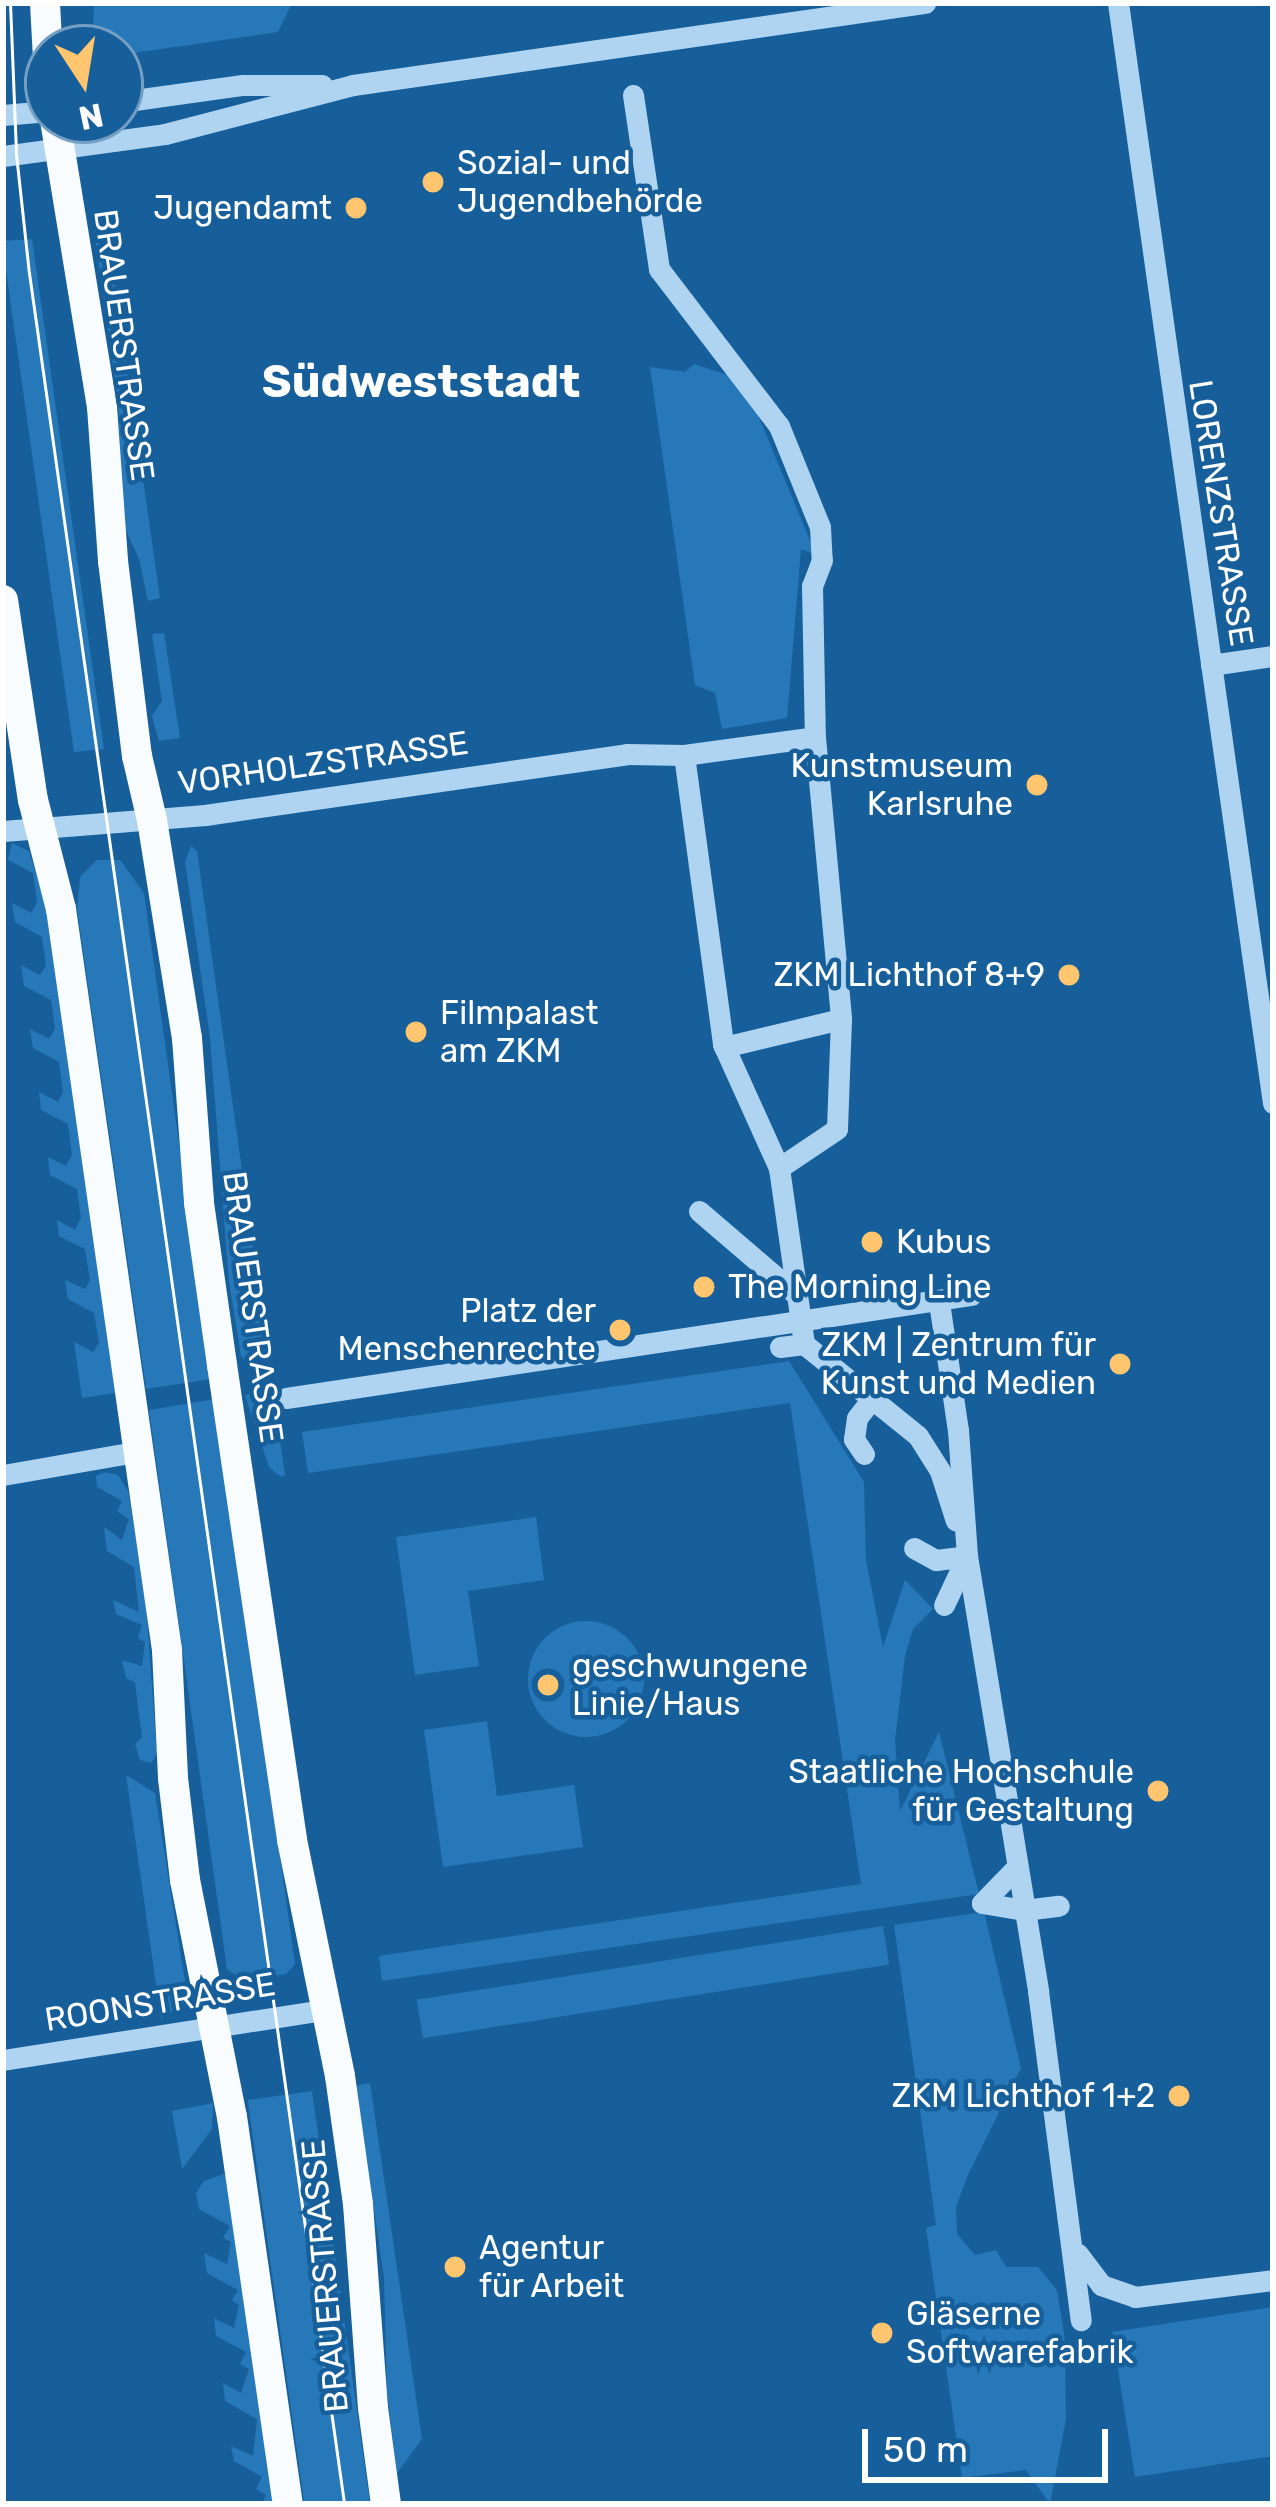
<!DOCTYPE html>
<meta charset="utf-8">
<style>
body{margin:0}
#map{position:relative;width:1276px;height:2507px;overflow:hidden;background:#175f9b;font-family:Rubik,sans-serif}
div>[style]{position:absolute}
.green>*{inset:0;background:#2778b8;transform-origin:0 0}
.round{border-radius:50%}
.minor>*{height:21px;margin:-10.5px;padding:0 10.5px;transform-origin:10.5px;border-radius:10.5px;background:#aed4f2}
.major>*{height:30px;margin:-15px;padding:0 15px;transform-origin:15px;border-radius:15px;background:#f9fcff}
.tram>*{height:3px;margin:-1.5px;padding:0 1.5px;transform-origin:1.5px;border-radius:1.5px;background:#fff}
.dots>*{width:33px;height:33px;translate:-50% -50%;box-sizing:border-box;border:6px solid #175f9b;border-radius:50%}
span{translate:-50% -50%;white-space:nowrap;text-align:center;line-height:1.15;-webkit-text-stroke:9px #175f9b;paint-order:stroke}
.poi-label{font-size:33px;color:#fff}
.left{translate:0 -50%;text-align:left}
.right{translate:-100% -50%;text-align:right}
.street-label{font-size:33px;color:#fff}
.district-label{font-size:45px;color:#fff;font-weight:700}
.frame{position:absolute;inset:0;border:6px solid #fff;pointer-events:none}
.north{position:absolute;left:24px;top:24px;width:120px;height:120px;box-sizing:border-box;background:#175f9b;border:3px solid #749fc3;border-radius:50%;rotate:168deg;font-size:33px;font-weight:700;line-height:48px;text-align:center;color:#fff}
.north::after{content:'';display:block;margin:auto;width:42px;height:54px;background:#ffc66f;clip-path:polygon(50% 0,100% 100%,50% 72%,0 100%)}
.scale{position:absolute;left:862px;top:2429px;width:246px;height:54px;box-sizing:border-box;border:6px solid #fff;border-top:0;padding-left:15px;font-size:36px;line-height:42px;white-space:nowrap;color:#fff;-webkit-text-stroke:9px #175f9b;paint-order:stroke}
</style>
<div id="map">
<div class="green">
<div style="clip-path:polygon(94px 3px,292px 3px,278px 32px,120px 55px,120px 48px,102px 48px,93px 40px)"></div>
<div style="clip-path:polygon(107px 227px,160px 598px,148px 601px,139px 559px,123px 524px,118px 400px,94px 230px)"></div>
<div style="clip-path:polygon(32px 239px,104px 749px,74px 752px,3px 249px,3px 241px)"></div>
<div style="clip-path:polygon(694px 364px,731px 376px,751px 398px,816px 555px,801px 549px,787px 718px,722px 729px,715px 693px,695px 685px,650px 367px,685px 372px)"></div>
<div style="clip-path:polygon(164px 633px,180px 738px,159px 741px,152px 716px,162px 701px,152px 634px)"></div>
<div style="clip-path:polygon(12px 843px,29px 851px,47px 911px,116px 1393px,82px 1398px,74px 1342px,93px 1352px,99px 1343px,94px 1313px,68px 1299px,65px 1280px,85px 1289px,90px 1280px,85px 1249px,59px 1236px,57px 1220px,75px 1230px,81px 1218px,77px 1189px,50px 1175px,48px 1157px,66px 1166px,72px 1155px,68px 1124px,41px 1110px,39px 1092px,58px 1102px,63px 1092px,59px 1062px,33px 1048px,30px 1029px,49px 1039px,55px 1029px,51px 1000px,24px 986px,21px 965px,40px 975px,46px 966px,42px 937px,15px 922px,12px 903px,31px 913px,37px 903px,33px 873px,8px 860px)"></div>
<div style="clip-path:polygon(191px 846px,197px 851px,263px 1319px,266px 1373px,255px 1371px,241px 1356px,229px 1282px,210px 1038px,185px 862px)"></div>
<div style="clip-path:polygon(97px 860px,120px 860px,144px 893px,212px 1379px,146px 1389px,77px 908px,80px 877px)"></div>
<div style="clip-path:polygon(789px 1361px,864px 1482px,866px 1560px,883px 1647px,905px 1580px,933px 1609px,913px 1629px,905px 1656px,895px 1740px,900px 1811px,939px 1732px,979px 1894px,382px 1981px,379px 1956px,861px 1884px,790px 1403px,308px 1473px,302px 1432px)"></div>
<div style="clip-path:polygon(273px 1391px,285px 1475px,281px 1477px,269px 1467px,245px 1395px)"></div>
<div style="clip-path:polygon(216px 1399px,295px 1964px,286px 1974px,242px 1980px,227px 1969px,149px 1410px)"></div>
<div style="clip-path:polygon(105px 1472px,118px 1475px,128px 1491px,145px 1590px,157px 1754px,151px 1763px,140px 1760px,135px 1744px,142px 1737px,135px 1682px,126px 1678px,122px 1660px,142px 1666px,145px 1642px,138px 1638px,142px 1625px,116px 1614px,113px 1600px,139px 1612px,134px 1567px,107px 1551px,104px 1527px,122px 1540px,129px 1519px,117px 1511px,122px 1501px,97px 1487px,96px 1476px)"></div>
<div style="clip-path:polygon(536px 1517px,544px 1580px,468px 1591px,479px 1666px,415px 1675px,396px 1537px)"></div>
<div class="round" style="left:528px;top:1621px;width:116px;height:116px"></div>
<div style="clip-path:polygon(487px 1721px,497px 1796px,574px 1785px,583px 1847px,443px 1867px,424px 1730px)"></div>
<div style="clip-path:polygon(126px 1775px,155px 1793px,185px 1981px,175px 2010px,161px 2019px)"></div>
<div style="clip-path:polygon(984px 1912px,1021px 2068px,967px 2177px,956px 2207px,957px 2234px,975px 2255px,996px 2250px,1006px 2267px,1038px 2267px,1057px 2290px,1065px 2340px,1066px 2419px,1050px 2504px,1026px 2470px,962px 2478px,926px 2228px,936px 2225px,894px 1925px)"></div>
<div style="left:883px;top:1926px;width:39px;height:472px;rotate:81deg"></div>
<div style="clip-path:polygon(370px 2083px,422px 2439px,397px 2473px,387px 2393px,384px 2278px,356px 2086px)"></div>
<div style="left:312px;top:2091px;width:417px;height:65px;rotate:82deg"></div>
<div style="clip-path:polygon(213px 2103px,212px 2129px,182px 2169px,172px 2111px)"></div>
<div style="clip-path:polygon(224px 2174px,227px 2178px,274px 2504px,262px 2504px,266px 2495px,256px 2489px,262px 2477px,234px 2461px,231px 2446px,253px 2456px,257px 2419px,225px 2401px,223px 2383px,241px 2393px,249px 2369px,240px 2364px,246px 2352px,216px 2336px,214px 2318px,234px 2328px,239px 2305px,232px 2300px,238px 2290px,207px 2273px,204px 2253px,227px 2264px,231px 2242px,223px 2238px,230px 2226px,199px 2209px,196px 2193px,204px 2181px)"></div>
<div style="clip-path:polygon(1273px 2307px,1273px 2456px,1135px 2477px,1112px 2332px)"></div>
</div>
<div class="minor">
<div style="left:1118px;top:3px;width:1111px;rotate:81.98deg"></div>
<div style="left:633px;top:95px;width:176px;rotate:81.5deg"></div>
<div style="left:659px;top:269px;width:198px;rotate:52.6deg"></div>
<div style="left:779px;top:426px;width:109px;rotate:67.9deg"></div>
<div style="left:820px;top:527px;width:33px;rotate:87deg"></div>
<div style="left:822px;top:560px;width:28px;rotate:111deg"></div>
<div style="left:812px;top:586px;width:151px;rotate:88.9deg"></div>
<div style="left:815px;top:737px;width:283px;rotate:84.7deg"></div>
<div style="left:841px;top:1019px;width:110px;rotate:92.1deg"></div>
<div style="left:837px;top:1129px;width:70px;rotate:146.1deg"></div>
<div style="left:779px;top:1168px;width:178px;rotate:81.9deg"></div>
<div style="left:120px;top:102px;width:124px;rotate:-7.9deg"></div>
<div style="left:243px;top:85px;width:79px"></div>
<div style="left:3px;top:115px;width:45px;rotate:-5.1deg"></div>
<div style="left:3px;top:156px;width:163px;rotate:-7.7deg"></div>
<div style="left:165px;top:134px;width:194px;rotate:-14.6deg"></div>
<div style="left:353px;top:85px;width:578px;rotate:-8.16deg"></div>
<div style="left:1211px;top:665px;width:63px;rotate:-8.3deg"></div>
<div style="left:684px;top:755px;width:292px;rotate:82.3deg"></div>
<div style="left:723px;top:1044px;width:136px;rotate:65.7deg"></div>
<div style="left:3px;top:831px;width:203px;rotate:-4.5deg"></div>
<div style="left:205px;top:815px;width:426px;rotate:-8.2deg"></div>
<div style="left:627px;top:754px;width:57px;rotate:1deg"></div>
<div style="left:684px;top:755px;width:132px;rotate:-7.8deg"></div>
<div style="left:724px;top:1047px;width:120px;rotate:-13.5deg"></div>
<div style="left:699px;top:1211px;width:129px;rotate:40.6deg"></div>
<div style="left:939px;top:1302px;width:129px;rotate:81.6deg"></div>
<div style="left:958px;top:1430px;width:126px;rotate:85.9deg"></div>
<div style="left:967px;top:1556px;width:441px;rotate:80.7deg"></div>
<div style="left:1038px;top:1991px;width:332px;rotate:82.6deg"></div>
<div style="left:780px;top:1347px;width:24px;rotate:-7deg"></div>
<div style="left:804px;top:1344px;width:146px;rotate:38.9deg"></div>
<div style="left:918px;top:1436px;width:41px;rotate:57.8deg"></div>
<div style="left:940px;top:1471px;width:52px;rotate:72.3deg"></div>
<div style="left:286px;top:1398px;width:693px;rotate:-8.55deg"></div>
<div style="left:864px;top:1454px;width:18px;rotate:-124deg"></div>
<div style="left:854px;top:1439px;width:21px;rotate:-82deg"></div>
<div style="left:857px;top:1418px;width:24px;rotate:-52deg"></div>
<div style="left:3px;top:1475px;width:139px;rotate:-9.9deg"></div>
<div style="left:914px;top:1548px;width:25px;rotate:29deg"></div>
<div style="left:936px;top:1560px;width:31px;rotate:-7deg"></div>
<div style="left:967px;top:1556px;width:54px;rotate:115.1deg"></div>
<div style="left:982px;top:1903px;width:43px;rotate:9.5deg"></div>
<div style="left:1024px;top:1910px;width:35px;rotate:-7deg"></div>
<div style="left:982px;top:1903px;width:49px;rotate:-45.8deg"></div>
<div style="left:3px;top:2060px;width:328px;rotate:-8.9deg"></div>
<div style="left:1078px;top:2254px;width:39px;rotate:53deg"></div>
<div style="left:1101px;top:2285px;width:36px;rotate:19deg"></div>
<div style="left:1135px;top:2297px;width:139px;rotate:-7deg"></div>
</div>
<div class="major">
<div style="left:45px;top:3px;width:56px;rotate:86.9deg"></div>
<div style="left:55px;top:120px;width:291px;rotate:80.7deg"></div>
<div style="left:102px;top:407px;width:154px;rotate:85.9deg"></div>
<div style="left:113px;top:561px;width:196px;rotate:83deg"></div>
<div style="left:137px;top:756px;width:66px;rotate:76.8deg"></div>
<div style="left:152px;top:820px;width:221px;rotate:80.9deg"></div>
<div style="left:187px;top:1038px;width:165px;rotate:85.8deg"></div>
<div style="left:199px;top:1203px;width:164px;rotate:81.9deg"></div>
<div style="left:222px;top:1365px;width:480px;rotate:81.6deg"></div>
<div style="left:292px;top:1840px;width:241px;rotate:78.5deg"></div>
<div style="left:340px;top:2076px;width:129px;rotate:82deg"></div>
<div style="left:358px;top:2204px;width:205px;rotate:85.8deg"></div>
<div style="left:373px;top:2408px;width:97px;rotate:82.3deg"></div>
<div style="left:3px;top:600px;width:202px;rotate:81.5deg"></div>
<div style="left:33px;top:800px;width:113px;rotate:75.6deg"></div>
<div style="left:61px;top:909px;width:749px;rotate:81.86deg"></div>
<div style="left:167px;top:1650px;width:128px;rotate:87.3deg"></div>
<div style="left:173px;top:1778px;width:103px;rotate:83.3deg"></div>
<div style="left:185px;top:1880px;width:242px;rotate:78.8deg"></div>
<div style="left:232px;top:2117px;width:391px;rotate:81.8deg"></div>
</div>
<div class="tram">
<div style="left:10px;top:3px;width:151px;rotate:87.7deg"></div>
<div style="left:16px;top:154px;width:120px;rotate:83.8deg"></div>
<div style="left:29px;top:273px;width:2253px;rotate:81.96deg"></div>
</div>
<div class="dots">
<div style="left:433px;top:182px;background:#ffc66f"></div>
<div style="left:356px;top:208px;background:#ffc66f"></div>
<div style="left:1037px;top:785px;background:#ffc66f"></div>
<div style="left:1069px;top:975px;background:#ffc66f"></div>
<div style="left:416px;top:1032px;background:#ffc66f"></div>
<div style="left:872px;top:1242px;background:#ffc66f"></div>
<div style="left:704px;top:1287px;background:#ffc66f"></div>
<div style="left:620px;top:1330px;background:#ffc66f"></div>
<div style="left:1120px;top:1364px;background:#ffc66f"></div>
<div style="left:548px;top:1685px;background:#ffc66f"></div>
<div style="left:1158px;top:1791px;background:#ffc66f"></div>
<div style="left:1179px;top:2096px;background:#ffc66f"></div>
<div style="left:455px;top:2267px;background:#ffc66f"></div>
<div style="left:882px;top:2333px;background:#ffc66f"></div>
</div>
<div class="poi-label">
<span class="left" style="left:457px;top:182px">Sozial- und<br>Jugendbehörde</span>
<span class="right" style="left:332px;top:208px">Jugendamt</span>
<span class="right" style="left:1013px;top:785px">Kunstmuseum<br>Karlsruhe</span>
<span class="right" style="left:1045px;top:975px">ZKM Lichthof 8+9</span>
<span class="left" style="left:440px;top:1032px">Filmpalast<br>am ZKM</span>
<span class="left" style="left:896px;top:1242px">Kubus</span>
<span class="left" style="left:728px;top:1287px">The Morning Line</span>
<span class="right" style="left:596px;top:1330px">Platz der<br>Menschenrechte</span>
<span class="right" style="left:1096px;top:1364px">ZKM | Zentrum für<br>Kunst und Medien</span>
<span class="left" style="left:572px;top:1685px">geschwungene<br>Linie/Haus</span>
<span class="right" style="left:1134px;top:1791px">Staatliche Hochschule<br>für Gestaltung</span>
<span class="right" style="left:1155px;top:2096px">ZKM Lichthof 1+2</span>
<span class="left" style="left:479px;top:2267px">Agentur<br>für Arbeit</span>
<span class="left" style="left:906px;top:2333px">Gläserne<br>Softwarefabrik</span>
</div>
<div class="street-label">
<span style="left:124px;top:345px;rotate:82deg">BRAUERSTRASSE</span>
<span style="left:1221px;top:513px;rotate:81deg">LORENZSTRASSE</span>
<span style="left:323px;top:763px;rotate:-8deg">VORHOLZSTRASSE</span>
<span style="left:253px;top:1307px;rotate:82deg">BRAUERSTRASSE</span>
<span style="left:160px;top:2002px;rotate:-9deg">ROONSTRASSE</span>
<span style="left:325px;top:2276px;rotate:-95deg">BRAUERSTRASSE</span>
</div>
<div class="district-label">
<span style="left:421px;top:382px">Südweststadt</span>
</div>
<div class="frame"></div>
<div class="north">N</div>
<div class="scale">50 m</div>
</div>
